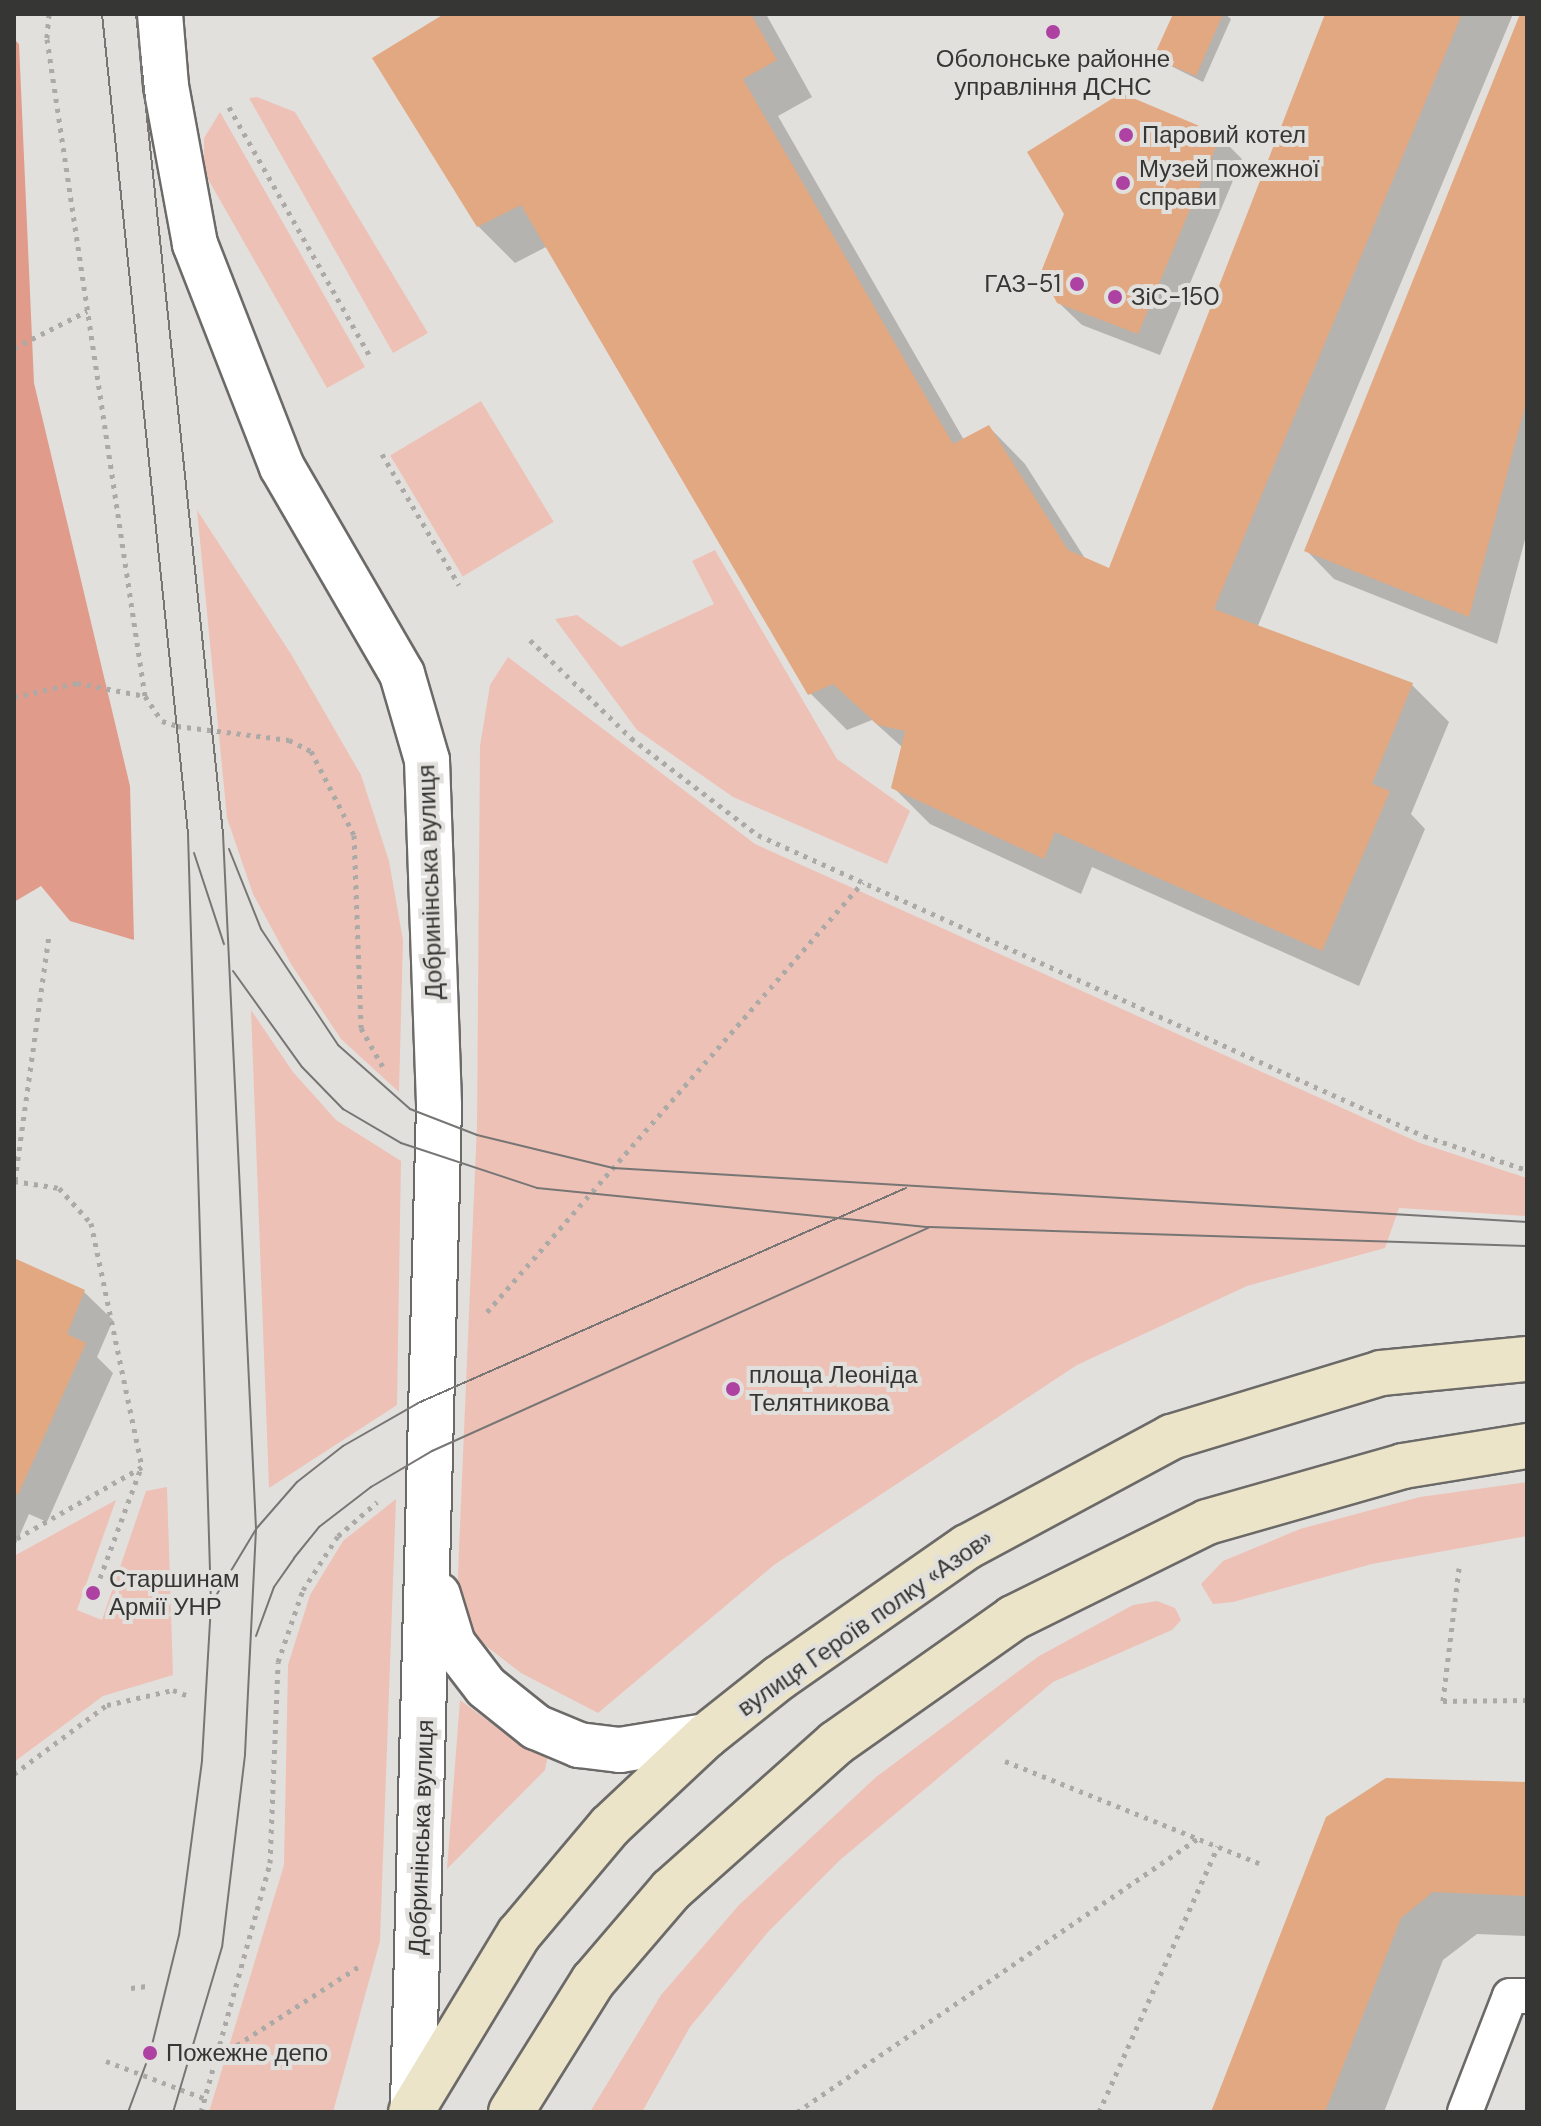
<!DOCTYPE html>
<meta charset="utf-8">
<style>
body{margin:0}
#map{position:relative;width:1541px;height:2126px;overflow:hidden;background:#e2e0dd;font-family:"DM Sans",sans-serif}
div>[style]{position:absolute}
.green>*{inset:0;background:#eec1b6;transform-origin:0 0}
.forest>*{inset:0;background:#e09b8a}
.shadow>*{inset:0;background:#0003}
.building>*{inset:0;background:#e2a881}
.path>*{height:5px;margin-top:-2.5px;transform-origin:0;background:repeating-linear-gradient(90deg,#abaaa7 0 4px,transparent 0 10px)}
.roads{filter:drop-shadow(2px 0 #6c6a68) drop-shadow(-2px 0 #6c6a68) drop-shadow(0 2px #6c6a68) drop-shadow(0 -2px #6c6a68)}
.lane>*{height:34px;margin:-17px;padding:0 17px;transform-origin:17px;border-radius:17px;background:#fff}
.street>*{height:44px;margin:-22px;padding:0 22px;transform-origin:22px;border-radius:22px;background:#fff}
.secondary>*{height:44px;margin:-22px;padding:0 22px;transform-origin:22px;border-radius:22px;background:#ebe4c8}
.tram>*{height:2px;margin:-1px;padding:0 1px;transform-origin:1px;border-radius:1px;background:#777674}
.dots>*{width:22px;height:22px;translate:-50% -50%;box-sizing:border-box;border:4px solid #e2e0dd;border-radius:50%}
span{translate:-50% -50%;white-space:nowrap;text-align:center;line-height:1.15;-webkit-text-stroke:8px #e2e0dd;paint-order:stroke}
.poi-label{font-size:24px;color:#363634}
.left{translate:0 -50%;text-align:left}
.right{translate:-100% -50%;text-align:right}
.street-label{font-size:24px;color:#363634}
.frame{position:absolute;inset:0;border:16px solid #363634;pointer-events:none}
</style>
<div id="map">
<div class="green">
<div style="clip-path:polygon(257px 97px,295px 112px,428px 333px,393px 353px,249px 98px)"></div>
<div style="clip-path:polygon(220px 112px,365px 367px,327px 388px,204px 172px,204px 138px)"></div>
<div style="left:481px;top:401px;width:141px;height:106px;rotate:59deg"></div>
<div style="clip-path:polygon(197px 510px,291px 654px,361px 775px,389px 861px,403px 940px,399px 1092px,341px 1039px,291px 964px,253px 894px,227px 818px)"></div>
<div style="clip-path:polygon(715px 550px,837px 759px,910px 811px,887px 864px,733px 797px,637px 730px,555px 619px,577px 615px,621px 647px,714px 604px,692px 561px)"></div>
<div style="clip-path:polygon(508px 657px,755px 844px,1420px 1143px,1527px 1178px,1527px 1216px,1399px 1208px,1385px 1248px,1247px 1286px,1077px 1365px,774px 1565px,598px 1713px,521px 1673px,482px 1643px,467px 1624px,457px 1597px,477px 1124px,480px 746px,490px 685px)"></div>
<div style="clip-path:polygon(251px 1010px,293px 1072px,336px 1120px,401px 1161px,397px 1405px,269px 1488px)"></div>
<div style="clip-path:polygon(1527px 1482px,1527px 1536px,1372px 1564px,1233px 1602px,1213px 1604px,1201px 1584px,1223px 1561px,1300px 1529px,1420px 1497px)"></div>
<div style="clip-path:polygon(167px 1487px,173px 1675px,103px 1696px,14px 1762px,14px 1556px,116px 1500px,77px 1610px,102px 1620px,146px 1491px)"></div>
<div style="clip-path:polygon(396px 1499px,380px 1941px,333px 2112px,209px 2112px,284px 1865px,288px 1665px,310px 1595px,343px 1541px)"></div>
<div style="clip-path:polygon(1157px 1601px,1175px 1608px,1181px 1620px,1172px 1630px,1053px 1682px,840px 1860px,768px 1932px,690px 2027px,642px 2112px,590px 2112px,661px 1995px,739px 1905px,876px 1777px,1039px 1656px,1133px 1605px)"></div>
<div style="clip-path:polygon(460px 1700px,514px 1740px,549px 1750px,545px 1770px,447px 1869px)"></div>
</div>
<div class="forest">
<div style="clip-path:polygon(14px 39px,19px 44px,34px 383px,130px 786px,134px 940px,70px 921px,41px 886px,14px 902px)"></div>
</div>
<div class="shadow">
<div style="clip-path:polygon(448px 14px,766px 14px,812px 97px,778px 116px,964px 440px,989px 427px,1025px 464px,1086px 560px,1110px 570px,1327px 14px,1513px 14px,1257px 628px,1412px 685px,1449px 722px,1411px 814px,1425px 829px,1359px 986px,1092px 867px,1081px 894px,930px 824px,894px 788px,903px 748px,872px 720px,847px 730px,810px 693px,548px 246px,515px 263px,478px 226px)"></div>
<div style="clip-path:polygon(1175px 14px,1225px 14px,1231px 19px,1203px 82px,1155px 58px)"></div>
<div style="clip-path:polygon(1522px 14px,1527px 14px,1527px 532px,1497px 644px,1334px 579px,1306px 550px)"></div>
<div style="clip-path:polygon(1219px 136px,1242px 159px,1160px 355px,1082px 325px,1058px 302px,1066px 214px)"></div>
<div style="clip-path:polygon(14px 1261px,84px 1292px,113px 1320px,97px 1357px,113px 1373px,47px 1522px,29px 1514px,14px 1548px)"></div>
<div style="clip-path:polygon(1527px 1784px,1527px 1936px,1477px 1934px,1443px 1960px,1384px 2112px,1213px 2112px)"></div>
</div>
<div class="building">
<div style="clip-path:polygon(444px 14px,751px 14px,777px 60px,743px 79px,953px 444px,989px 425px,1068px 550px,1109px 568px,1325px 14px,1462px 14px,1214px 609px,1413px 683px,1372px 784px,1390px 791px,1322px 951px,1055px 832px,1044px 859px,891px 788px,905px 731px,878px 725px,833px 684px,808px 695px,521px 205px,477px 227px,372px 58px)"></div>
<div style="clip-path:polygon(1173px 14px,1223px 14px,1196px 76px,1153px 58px)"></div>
<div style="clip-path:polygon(1520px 14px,1527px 14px,1527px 399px,1469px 617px,1304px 551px)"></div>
<div style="clip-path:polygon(1121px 93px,1221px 135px,1138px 334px,1057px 303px,1041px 272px,1064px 214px,1027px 152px)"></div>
<div style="clip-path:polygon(14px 1258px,85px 1290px,67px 1334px,86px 1343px,18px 1495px,14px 1493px)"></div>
<div style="clip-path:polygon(1386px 1778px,1527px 1782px,1527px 1896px,1433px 1892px,1401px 1918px,1325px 2112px,1211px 2112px,1326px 1817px)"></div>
</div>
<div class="path">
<div style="left:49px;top:14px;width:25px;rotate:95deg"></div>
<div style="left:47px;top:39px;width:664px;rotate:81.52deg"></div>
<div style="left:145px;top:696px;width:30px;rotate:56deg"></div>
<div style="left:162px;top:721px;width:16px;rotate:18deg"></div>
<div style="left:177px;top:726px;width:113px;rotate:7.1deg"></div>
<div style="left:289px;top:740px;width:25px;rotate:27deg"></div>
<div style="left:311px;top:751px;width:94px;rotate:62.9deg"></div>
<div style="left:354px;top:835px;width:193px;rotate:87.9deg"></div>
<div style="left:361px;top:1028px;width:45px;rotate:60.6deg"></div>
<div style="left:229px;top:107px;width:288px;rotate:60.5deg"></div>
<div style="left:14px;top:348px;width:82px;rotate:-26.9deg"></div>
<div style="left:382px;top:454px;width:152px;rotate:59.6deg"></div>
<div style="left:530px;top:640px;width:141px;rotate:44.1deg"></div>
<div style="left:631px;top:738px;width:160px;rotate:37.4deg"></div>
<div style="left:758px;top:835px;width:731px;rotate:24.32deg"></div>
<div style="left:1424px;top:1136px;width:108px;rotate:18.3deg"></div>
<div style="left:14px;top:697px;width:65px;rotate:-12.5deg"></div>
<div style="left:77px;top:683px;width:69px;rotate:10.8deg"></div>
<div style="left:15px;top:1180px;width:248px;rotate:-82.1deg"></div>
<div style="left:14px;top:1181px;width:46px;rotate:8.8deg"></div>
<div style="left:59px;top:1188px;width:47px;rotate:47.6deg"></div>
<div style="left:91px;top:1223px;width:249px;rotate:78.2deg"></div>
<div style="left:142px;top:1467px;width:147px;rotate:150.3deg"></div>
<div style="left:487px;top:1312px;width:571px;rotate:-48.83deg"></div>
<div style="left:1459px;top:1568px;width:134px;rotate:96.9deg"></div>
<div style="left:1443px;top:1701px;width:84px;rotate:-0.7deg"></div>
<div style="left:100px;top:1578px;width:117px;rotate:-69.6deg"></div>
<div style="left:1005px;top:1761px;width:274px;rotate:21.9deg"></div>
<div style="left:14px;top:1774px;width:116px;rotate:-36.6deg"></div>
<div style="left:107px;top:1705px;width:68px;rotate:-12.8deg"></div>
<div style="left:173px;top:1690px;width:17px;rotate:21deg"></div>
<div style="left:131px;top:1988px;width:16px;rotate:-7deg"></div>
<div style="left:220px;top:2056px;width:170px;rotate:-32.8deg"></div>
<div style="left:106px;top:2061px;width:107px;rotate:20.8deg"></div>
<div style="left:201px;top:2112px;width:258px;rotate:-74.5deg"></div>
<div style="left:270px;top:1863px;width:201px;rotate:-87.7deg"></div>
<div style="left:278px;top:1662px;width:76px;rotate:-70.9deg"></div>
<div style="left:303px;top:1590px;width:64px;rotate:-57.1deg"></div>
<div style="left:338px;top:1536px;width:52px;rotate:-41.1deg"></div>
<div style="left:797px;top:2112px;width:486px;rotate:-34.3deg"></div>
<div style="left:1099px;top:2112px;width:291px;rotate:-65.9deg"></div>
</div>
<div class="roads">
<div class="lane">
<div style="left:1465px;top:2112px;width:124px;rotate:-68.8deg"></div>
<div style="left:1510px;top:1996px;width:17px"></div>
</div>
<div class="street">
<div style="left:160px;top:14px;width:72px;rotate:85.2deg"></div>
<div style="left:166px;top:86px;width:161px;rotate:79.6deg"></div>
<div style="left:195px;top:244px;width:239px;rotate:68.7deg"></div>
<div style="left:282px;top:467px;width:239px;rotate:59.9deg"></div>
<div style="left:402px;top:674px;width:90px;rotate:73.8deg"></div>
<div style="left:427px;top:760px;width:346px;rotate:88deg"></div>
<div style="left:439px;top:1106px;width:1002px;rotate:91.49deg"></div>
<div style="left:438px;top:1595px;width:51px;rotate:73deg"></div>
<div style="left:453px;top:1644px;width:54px;rotate:52.5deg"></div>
<div style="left:486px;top:1687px;width:64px;rotate:38.7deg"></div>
<div style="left:536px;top:1727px;width:47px;rotate:22.7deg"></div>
<div style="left:579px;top:1745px;width:41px;rotate:7deg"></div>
<div style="left:620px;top:1750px;width:87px;rotate:-9.2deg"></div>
</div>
<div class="secondary">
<div style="left:411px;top:2112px;width:208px;rotate:-58.8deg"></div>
<div style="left:519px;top:1934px;width:141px;rotate:-49.9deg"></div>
<div style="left:610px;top:1826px;width:132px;rotate:-43.2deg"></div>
<div style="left:706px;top:1736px;width:93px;rotate:-38.5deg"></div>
<div style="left:779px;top:1678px;width:229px;rotate:-34.9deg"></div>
<div style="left:967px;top:1547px;width:232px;rotate:-28.3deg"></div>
<div style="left:1171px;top:1437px;width:220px;rotate:-16.9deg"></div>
<div style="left:1381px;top:1373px;width:147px;rotate:-5.5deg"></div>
<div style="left:511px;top:2112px;width:155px;rotate:-58deg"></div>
<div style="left:593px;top:1981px;width:120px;rotate:-49.4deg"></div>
<div style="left:671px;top:1890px;width:221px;rotate:-41.7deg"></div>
<div style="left:836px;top:1743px;width:217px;rotate:-35.2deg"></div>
<div style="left:1013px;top:1618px;width:216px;rotate:-26.3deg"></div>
<div style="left:1207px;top:1522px;width:204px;rotate:-15.9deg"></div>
<div style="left:1403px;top:1466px;width:126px;rotate:-9.2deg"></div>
</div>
</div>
<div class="tram">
<div style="left:102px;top:14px;width:824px;rotate:84.01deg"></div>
<div style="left:188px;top:834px;width:770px;rotate:88.29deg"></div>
<div style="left:211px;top:1604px;width:157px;rotate:93.3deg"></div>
<div style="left:202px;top:1761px;width:176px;rotate:97.5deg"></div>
<div style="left:179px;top:1935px;width:122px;rotate:103.8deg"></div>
<div style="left:150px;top:2053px;width:63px;rotate:110.4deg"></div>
<div style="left:136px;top:14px;width:825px;rotate:83.94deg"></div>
<div style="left:223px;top:834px;width:696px;rotate:87.28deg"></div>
<div style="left:256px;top:1529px;width:226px;rotate:92.8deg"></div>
<div style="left:245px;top:1755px;width:193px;rotate:96.8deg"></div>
<div style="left:222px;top:1947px;width:172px;rotate:106.5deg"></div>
<div style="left:229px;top:849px;width:86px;rotate:68.2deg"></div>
<div style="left:261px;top:929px;width:139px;rotate:56.4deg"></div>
<div style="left:338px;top:1045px;width:96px;rotate:41.6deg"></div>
<div style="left:410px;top:1109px;width:72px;rotate:21.2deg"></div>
<div style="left:477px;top:1135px;width:140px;rotate:13.6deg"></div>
<div style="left:613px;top:1168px;width:916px;rotate:3.38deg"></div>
<div style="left:194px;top:853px;width:96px;rotate:71.8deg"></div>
<div style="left:233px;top:971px;width:118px;rotate:54.3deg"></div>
<div style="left:302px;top:1067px;width:59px;rotate:45.7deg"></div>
<div style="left:343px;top:1109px;width:67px;rotate:30.4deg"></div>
<div style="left:401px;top:1143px;width:143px;rotate:18.3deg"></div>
<div style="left:537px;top:1188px;width:394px;rotate:5.7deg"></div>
<div style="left:929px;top:1227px;width:598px;rotate:1.82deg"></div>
<div style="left:211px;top:1604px;width:87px;rotate:-59deg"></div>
<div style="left:256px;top:1529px;width:62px;rotate:-48.9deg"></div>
<div style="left:297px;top:1482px;width:58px;rotate:-38deg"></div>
<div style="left:343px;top:1446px;width:86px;rotate:-29.8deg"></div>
<div style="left:418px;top:1403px;width:533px;rotate:-23.78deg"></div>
<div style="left:256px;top:1636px;width:52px;rotate:-69.8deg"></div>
<div style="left:274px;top:1587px;width:35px;rotate:-55deg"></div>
<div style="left:294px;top:1558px;width:40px;rotate:-51deg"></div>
<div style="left:319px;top:1527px;width:66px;rotate:-37.6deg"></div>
<div style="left:371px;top:1487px;width:71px;rotate:-30.5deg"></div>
<div style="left:432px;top:1451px;width:544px;rotate:-24.21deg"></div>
</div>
<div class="dots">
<div style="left:1053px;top:32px;background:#ae42a2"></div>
<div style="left:1126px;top:135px;background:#ae42a2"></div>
<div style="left:1123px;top:183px;background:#ae42a2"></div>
<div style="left:1077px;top:284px;background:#ae42a2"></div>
<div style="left:1115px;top:297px;background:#ae42a2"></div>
<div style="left:733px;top:1389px;background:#ae42a2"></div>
<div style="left:93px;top:1593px;background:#ae42a2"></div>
<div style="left:150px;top:2053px;background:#ae42a2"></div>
</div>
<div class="poi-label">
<span style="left:1053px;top:73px">Оболонське районне<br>управління ДСНС</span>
<span class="left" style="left:1142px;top:135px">Паровий котел</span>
<span class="left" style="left:1139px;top:183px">Музей пожежної<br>справи</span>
<span class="right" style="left:1061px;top:284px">ГАЗ-51</span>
<span class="left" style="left:1131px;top:297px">ЗіС-150</span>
<span class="left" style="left:749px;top:1389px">площа Леоніда<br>Телятникова</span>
<span class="left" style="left:109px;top:1593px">Старшинам<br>Армії УНР</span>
<span class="left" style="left:166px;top:2053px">Пожежне депо</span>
</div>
<div class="street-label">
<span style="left:430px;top:882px;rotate:-92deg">Добринінська вулиця</span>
<span style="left:865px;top:1623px;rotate:-35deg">вулиця Героїв полку «Азов»</span>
<span style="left:421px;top:1837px;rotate:-88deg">Добринінська вулиця</span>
</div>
<div class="frame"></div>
</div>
